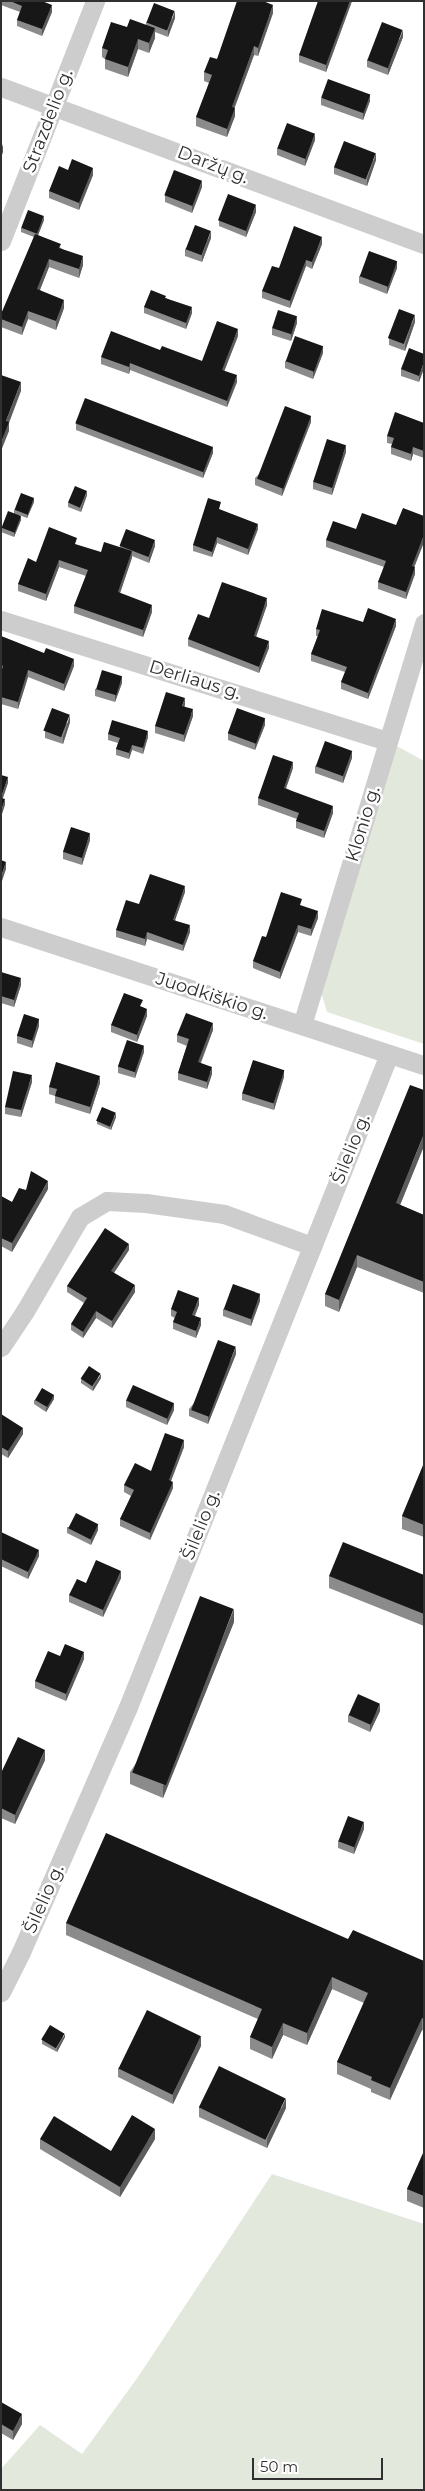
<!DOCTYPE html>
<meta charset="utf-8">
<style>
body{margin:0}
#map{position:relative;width:425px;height:2491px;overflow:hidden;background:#fff;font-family:Montserrat,sans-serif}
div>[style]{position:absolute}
.green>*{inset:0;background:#e3e8dc}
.minor>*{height:19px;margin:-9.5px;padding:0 9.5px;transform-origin:9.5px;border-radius:9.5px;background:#cdcdcd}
.wall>*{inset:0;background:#8b8b8b}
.shaded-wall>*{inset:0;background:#5d5d5d}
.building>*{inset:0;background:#171717;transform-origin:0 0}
span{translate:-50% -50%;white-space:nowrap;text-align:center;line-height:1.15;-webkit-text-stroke:5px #fff;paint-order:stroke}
.street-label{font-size:18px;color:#303030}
.frame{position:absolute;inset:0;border:2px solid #303030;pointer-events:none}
.scale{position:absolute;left:252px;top:2458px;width:131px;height:22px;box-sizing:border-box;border:2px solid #303030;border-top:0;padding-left:6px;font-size:15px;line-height:18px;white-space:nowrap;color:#303030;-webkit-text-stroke:4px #fff;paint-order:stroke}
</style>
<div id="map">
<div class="green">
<div style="clip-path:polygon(388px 741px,424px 761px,424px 1044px,327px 1012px,321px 992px)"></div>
<div style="clip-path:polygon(272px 2174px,424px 2224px,424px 2490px,1px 2490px,1px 2469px,40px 2425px,82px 2454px,138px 2377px)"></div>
</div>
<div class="minor">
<div style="left:1px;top:87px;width:451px;rotate:20.4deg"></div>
<div style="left:1px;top:241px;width:258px;rotate:-68.6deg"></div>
<div style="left:1px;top:620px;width:405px;rotate:17.4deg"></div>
<div style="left:1px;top:927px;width:445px;rotate:18.1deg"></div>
<div style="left:302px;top:1025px;width:420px;rotate:-73.1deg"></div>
<div style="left:1px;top:1347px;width:43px;rotate:-56.3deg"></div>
<div style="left:25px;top:1311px;width:109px;rotate:-59.7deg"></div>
<div style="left:80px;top:1217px;width:31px;rotate:-31deg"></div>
<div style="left:107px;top:1201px;width:39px;rotate:3deg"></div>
<div style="left:146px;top:1203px;width:79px;rotate:8deg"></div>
<div style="left:224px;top:1214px;width:94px;rotate:20deg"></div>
<div style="left:1px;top:1992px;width:45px;rotate:-63.4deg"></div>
<div style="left:21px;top:1952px;width:267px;rotate:-66.4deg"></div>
<div style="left:128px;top:1707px;width:703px;rotate:-68.21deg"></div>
</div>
<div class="wall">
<div style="clip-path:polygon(1px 1px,42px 1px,52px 12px,42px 36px,17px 26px,17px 20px,20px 12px,1px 5px)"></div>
<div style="clip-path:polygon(352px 1px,326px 72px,299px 62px,299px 55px)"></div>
<div style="clip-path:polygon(273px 13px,258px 56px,254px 55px,234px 108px,235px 116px,227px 137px,196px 126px,196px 117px,209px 83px,204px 81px,204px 72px,217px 59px)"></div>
<div style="clip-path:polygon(175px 18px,168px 37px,155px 32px,155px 38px,149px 53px,138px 49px,128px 77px,105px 69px,105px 59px,102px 57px,102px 48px,127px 27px,146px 25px,146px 22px)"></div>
<div style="clip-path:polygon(403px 37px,388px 75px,367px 67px,367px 60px)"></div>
<div style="clip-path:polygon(321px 98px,370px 101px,363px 120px,321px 105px)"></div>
<div style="clip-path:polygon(315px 140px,305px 166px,277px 155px,277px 148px)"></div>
<div style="clip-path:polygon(376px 160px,367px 186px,334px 174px,334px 167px)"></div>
<div style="clip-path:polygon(68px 170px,93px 175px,79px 210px,49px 198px,49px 191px)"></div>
<div style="clip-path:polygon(202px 187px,192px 213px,165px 202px,165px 195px)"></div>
<div style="clip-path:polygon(256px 212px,246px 237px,219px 226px,219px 220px)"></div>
<div style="clip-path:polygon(44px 220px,38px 235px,61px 248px,83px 265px,79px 278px,49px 267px,40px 290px,64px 308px,56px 330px,28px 319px,22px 335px,1px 327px,1px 319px,34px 237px,21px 232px,21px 228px)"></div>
<div style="clip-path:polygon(211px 238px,202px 262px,185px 256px,185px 249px)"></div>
<div style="clip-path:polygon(322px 244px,312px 269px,306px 266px,290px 308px,262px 298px,262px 291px,279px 268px)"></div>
<div style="clip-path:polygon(397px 268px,387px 294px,359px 283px,359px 276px)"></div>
<div style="clip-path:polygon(166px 298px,192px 313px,186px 329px,144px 313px,144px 307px)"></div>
<div style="clip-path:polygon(415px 322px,405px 351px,389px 345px,389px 338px)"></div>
<div style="clip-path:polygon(297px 323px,291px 341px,272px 335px,272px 328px)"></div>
<div style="clip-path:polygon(238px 336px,224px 371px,237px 382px,227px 407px,130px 370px,129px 374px,101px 364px,101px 357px,160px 350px,202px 361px)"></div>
<div style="clip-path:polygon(323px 353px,313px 379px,285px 368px,285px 361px)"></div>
<div style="clip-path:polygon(424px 354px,419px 382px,401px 376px,401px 369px)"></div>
<div style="clip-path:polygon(311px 422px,282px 496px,255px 485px,255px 478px)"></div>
<div style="clip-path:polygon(76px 423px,213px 453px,203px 478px,76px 430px)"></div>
<div style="clip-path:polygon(424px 423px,424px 458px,413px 454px,411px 461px,391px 454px,391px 447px,392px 444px,387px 443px,387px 436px)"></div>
<div style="clip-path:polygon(346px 452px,332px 495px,313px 489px,313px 482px)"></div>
<div style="clip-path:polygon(87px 495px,81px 512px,68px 507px,68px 503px)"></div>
<div style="clip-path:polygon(34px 502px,27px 518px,19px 515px,21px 520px,14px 537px,1px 532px,1px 528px,14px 514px,14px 510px)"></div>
<div style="clip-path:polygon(221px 508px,220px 510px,258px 529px,248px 555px,217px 543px,212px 557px,193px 551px,193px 545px)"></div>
<div style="clip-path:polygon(356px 529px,424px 542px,414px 567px,415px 574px,406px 599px,378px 589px,378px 582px,384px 567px,326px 547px,326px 540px)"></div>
<div style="clip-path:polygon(120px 546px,155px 546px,149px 563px,132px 556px,120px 593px,152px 612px,143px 637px,74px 613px,74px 606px,86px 576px,59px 567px,46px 601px,18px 591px,18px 584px,36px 562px,101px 552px,120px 547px)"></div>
<div style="clip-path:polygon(267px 605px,256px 636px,269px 648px,259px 673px,188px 646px,188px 639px,209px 618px)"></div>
<div style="clip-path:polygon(363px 622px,396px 626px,368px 699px,341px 689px,341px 682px,345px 672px,311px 661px,311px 654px,318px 636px,316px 636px,316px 629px)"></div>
<div style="clip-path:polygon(1px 636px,74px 666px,64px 691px,28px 677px,18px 709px,1px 704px)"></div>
<div style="clip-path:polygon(122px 683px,115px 702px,95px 696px,95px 689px)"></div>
<div style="clip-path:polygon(185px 705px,184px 706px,193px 716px,184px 742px,155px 733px,155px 726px)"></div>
<div style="clip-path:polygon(70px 722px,63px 744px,45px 738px,45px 731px)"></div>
<div style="clip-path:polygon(265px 725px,255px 750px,228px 740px,228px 733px)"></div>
<div style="clip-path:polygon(108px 734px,148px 737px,143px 754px,132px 750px,129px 759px,116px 755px,116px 749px,118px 743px,108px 740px)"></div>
<div style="clip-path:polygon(352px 758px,343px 783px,315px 773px,315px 766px)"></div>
<div style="clip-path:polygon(293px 768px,286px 788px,333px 813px,324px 838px,296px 828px,296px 821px,297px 819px,258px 805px,258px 798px)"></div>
<div style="clip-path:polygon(90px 840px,82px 865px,63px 859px,63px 852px)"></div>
<div style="clip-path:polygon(185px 892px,175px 920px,190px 932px,183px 951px,147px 939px,145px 946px,116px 937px,116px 930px,139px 904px)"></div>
<div style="clip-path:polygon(302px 906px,318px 918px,311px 936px,298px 932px,280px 979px,253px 968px,253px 961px,266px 937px)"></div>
<div style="clip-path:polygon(1px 972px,21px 985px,14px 1007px,1px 1003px)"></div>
<div style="clip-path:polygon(143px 1007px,147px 1016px,137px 1042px,111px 1032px,111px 1025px)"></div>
<div style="clip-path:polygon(39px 1026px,32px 1048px,17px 1043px,17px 1036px)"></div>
<div style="clip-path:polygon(213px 1030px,201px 1063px,212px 1074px,207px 1089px,178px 1080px,178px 1073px,187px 1046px,177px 1042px,177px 1035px)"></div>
<div style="clip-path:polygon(144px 1052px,135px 1078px,118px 1073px,118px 1066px)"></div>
<div style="clip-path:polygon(284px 1077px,274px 1110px,242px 1100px,242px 1093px)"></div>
<div style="clip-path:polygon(32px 1082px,21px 1117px,5px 1114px,5px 1107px)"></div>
<div style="clip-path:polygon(100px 1083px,90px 1114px,55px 1103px,55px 1096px,49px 1094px,49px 1087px)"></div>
<div style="clip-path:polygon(116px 1117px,111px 1130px,97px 1124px,97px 1121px)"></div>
<div style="clip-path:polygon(424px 1146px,400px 1205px,424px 1215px,424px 1293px,357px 1267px,339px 1312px,325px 1306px,325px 1294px)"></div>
<div style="clip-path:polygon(48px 1189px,12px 1252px,1px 1246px,1px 1196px,12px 1202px,26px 1190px)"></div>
<div style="clip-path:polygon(129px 1250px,114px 1273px,135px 1292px,112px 1328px,96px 1318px,83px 1338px,71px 1330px,71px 1324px,84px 1303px,67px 1292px,67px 1286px)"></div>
<div style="clip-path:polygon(260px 1301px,251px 1326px,223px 1316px,223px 1309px)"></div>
<div style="clip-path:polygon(199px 1305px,195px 1316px,201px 1325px,196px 1338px,173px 1329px,173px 1322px,175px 1318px,171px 1316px,171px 1309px)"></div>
<div style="clip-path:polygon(236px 1354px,208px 1424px,189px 1416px,189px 1409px)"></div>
<div style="clip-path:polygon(101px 1378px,93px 1391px,81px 1383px,81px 1379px)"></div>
<div style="clip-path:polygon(54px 1399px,46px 1412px,34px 1404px,34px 1400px)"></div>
<div style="clip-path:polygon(126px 1400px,174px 1410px,167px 1425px,126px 1407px)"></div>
<div style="clip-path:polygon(1px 1414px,23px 1434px,8px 1458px,1px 1454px)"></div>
<div style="clip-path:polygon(184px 1447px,171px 1481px,173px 1488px,150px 1540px,120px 1526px,120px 1519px,131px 1496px,124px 1492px,124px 1485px,151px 1471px)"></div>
<div style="clip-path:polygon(424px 1463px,424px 1537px,402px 1529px,402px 1516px)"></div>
<div style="clip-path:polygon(67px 1527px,98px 1530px,91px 1545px,67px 1533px)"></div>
<div style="clip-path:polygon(1px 1532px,39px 1556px,28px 1579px,1px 1566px)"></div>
<div style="clip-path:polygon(424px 1575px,424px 1626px,329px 1588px,329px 1576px)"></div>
<div style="clip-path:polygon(121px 1578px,103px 1617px,69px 1602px,69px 1595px,86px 1583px)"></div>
<div style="clip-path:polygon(234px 1622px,163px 1798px,130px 1784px,130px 1772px)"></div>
<div style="clip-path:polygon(84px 1659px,66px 1701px,35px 1688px,35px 1681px)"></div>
<div style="clip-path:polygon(380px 1711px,370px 1732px,348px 1722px,348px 1715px)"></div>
<div style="clip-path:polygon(45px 1760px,15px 1824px,1px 1818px,1px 1773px)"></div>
<div style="clip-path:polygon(364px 1829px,354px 1854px,338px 1848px,338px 1841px)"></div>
<div style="clip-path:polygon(66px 1923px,348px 1939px,424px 1961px,424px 2031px,422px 2030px,390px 2100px,371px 2092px,371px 2089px,337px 2074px,337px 2062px,364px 2003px,332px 1989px,307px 2045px,283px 2035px,272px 2059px,250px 2049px,250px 2037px,258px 2019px,66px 1935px)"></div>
<div style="clip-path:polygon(65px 2037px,57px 2052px,42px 2044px,42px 2040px)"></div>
<div style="clip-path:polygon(201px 2046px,173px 2104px,118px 2077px,118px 2068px)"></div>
<div style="clip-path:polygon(199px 2107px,286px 2108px,267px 2148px,199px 2117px)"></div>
<div style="clip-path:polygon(40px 2139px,111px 2151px,155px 2139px,120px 2197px,40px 2149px)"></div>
<div style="clip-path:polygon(424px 2151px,424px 2208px,407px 2201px,407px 2189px)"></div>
<div style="clip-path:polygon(1px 2402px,22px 2424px,13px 2440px,1px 2433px)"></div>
</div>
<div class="shaded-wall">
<div style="clip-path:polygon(350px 1px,352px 1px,326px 72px,326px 65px)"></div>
<div style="clip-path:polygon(52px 5px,52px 12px,42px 36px,42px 29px)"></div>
<div style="clip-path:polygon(273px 5px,273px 13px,258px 56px,258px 48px)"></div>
<div style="clip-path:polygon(175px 11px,175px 18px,168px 37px,168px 30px)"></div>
<div style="clip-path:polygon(155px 28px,155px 38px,149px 53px,149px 43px)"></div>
<div style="clip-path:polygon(403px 30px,403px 37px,388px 75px,388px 68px)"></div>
<div style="clip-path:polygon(138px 39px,138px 49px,128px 77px,128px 67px)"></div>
<div style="clip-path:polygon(254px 46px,254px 55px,232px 115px,232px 107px)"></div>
<div style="clip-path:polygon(370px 94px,370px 101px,363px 120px,363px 113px)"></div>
<div style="clip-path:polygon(235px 108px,235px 116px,227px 137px,227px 129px)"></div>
<div style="clip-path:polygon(315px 134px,315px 140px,305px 166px,305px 159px)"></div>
<div style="clip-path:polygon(3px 144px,3px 152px,1px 158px,1px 150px)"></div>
<div style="clip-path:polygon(376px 153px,376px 160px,367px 186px,367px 179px)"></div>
<div style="clip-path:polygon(93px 168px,93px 175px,79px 210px,79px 203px)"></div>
<div style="clip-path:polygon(202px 181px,202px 187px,192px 213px,192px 206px)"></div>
<div style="clip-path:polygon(256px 205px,256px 212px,246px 237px,246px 230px)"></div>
<div style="clip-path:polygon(44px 216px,44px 220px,37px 238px,37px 234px)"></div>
<div style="clip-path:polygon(211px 231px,211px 238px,202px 262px,202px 256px)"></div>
<div style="clip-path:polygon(322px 237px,322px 244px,312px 269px,312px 262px)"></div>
<div style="clip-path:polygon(83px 256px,83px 265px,79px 278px,79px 269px)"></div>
<div style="clip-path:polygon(49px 259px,49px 267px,37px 297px,37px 289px)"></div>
<div style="clip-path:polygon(306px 260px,306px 266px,290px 308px,290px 301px)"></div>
<div style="clip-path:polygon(397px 261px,397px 268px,387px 294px,387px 287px)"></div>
<div style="clip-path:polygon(64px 300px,64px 308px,56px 330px,56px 321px)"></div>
<div style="clip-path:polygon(192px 307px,192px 313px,186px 329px,186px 323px)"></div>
<div style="clip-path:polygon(28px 311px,28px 319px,22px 335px,22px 327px)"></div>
<div style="clip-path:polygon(415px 315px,415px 322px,405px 351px,405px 344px)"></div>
<div style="clip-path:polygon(297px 316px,297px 323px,291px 341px,291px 334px)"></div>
<div style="clip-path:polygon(238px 329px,238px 336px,222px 377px,222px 370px)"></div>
<div style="clip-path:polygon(323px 346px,323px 353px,313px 379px,313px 372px)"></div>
<div style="clip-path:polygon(424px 362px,424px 369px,419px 382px,419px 376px)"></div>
<div style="clip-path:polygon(130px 363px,130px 370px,129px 374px,129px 367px)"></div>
<div style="clip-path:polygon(237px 375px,237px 382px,227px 407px,227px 401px)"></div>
<div style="clip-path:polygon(21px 382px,21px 391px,9px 423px,9px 431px,1px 451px,1px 442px,6px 421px)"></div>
<div style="clip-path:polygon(311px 416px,311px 422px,282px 496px,282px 489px)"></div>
<div style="clip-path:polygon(346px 445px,346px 452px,332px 495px,332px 488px)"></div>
<div style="clip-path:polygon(213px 446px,213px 453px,203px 478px,203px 471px)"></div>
<div style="clip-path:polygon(413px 447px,413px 454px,411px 461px,411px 454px)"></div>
<div style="clip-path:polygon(87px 491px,87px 495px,81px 512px,81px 508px)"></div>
<div style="clip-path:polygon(34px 498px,34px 502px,27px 518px,27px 515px)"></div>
<div style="clip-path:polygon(21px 516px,21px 520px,14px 537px,14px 533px)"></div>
<div style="clip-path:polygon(258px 524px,258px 529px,248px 555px,248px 549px)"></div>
<div style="clip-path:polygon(424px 535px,424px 542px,412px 573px,412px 566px)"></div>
<div style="clip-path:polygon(217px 537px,217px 543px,212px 557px,212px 552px)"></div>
<div style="clip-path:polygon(155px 540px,155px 546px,149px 563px,149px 557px)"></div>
<div style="clip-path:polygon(132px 551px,132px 558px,118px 599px,118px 592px)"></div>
<div style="clip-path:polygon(59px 560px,59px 567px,46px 601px,46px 594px)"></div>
<div style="clip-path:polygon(415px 567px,415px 574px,406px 599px,406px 592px)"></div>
<div style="clip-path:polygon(267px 598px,267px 605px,254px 643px,254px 636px)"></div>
<div style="clip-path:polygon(152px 605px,152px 612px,143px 637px,143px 630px)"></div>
<div style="clip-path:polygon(396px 619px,396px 626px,368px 699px,368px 693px)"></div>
<div style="clip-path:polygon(269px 641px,269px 648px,259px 673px,259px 667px)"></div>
<div style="clip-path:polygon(74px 659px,74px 666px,64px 691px,64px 684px)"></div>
<div style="clip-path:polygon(28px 670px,28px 677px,18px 709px,18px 702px)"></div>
<div style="clip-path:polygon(122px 676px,122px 683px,115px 702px,115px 695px)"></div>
<div style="clip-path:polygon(185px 698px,185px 705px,182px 713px,182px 706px)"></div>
<div style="clip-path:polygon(193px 709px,193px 716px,184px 742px,184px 735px)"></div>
<div style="clip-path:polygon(70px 715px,70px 722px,63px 744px,63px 737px)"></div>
<div style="clip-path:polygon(265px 718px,265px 725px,255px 750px,255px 743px)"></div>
<div style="clip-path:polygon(148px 731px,148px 737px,143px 754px,143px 748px)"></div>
<div style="clip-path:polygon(132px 745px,132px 750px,129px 759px,129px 753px)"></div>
<div style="clip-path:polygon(352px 751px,352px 758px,343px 783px,343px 777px)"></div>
<div style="clip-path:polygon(293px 762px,293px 768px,284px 794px,284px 788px)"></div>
<div style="clip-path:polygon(8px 777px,8px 783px,1px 804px,1px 798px)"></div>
<div style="clip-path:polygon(5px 799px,5px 805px,1px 817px,1px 811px)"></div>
<div style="clip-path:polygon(333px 806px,333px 813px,324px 838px,324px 831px)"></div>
<div style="clip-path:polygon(90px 833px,90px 840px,82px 865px,82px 858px)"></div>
<div style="clip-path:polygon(6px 862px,6px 869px,1px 884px,1px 877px)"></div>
<div style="clip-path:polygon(185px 886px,185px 892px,173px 926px,173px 920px)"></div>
<div style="clip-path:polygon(318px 911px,318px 918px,311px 936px,311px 929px)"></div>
<div style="clip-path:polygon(190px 925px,190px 932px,183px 951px,183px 945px)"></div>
<div style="clip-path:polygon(298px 925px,298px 932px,280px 979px,280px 972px)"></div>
<div style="clip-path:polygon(147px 932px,147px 939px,145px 946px,145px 939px)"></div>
<div style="clip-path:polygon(21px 978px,21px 985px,14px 1007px,14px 1000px)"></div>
<div style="clip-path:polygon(147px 1009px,147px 1016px,137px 1042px,137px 1035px)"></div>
<div style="clip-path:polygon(39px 1019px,39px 1026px,32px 1048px,32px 1041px)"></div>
<div style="clip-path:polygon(213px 1023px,213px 1030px,198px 1069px,198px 1062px)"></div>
<div style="clip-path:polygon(144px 1046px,144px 1052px,135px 1078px,135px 1071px)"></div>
<div style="clip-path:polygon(212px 1067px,212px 1074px,207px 1089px,207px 1082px)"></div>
<div style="clip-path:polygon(284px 1070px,284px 1077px,274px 1110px,274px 1103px)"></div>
<div style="clip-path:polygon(32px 1075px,32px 1082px,21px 1117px,21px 1110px)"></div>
<div style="clip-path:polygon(100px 1076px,100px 1083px,90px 1114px,90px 1107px)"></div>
<div style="clip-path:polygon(116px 1113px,116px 1117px,111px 1130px,111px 1126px)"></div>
<div style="clip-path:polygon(424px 1134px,424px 1146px,396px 1215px,396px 1203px)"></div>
<div style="clip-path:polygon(48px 1181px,48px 1189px,12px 1252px,12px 1243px)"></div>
<div style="clip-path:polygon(129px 1244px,129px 1250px,111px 1277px,111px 1271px)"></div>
<div style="clip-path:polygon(357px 1255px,357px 1267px,339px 1312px,339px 1300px)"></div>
<div style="clip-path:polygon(135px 1285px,135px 1292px,112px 1328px,112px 1321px)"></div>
<div style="clip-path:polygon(260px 1294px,260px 1301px,251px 1326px,251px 1319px)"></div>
<div style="clip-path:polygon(199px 1298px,199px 1305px,192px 1322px,192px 1315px)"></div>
<div style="clip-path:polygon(96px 1311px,96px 1318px,83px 1338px,83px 1332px)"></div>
<div style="clip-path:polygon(201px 1318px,201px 1325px,196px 1338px,196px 1331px)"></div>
<div style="clip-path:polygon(236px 1347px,236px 1354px,208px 1424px,208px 1417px)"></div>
<div style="clip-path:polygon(101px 1374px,101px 1378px,93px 1391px,93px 1387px)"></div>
<div style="clip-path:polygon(54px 1395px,54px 1399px,46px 1412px,46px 1408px)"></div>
<div style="clip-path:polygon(174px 1403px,174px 1410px,167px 1425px,167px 1418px)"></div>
<div style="clip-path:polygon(23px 1428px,23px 1434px,8px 1458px,8px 1451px)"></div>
<div style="clip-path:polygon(184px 1440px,184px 1447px,169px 1486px,169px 1480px)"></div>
<div style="clip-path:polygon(173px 1482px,173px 1488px,150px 1540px,150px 1533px)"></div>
<div style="clip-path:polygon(98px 1524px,98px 1530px,91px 1545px,91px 1538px)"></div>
<div style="clip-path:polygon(39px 1550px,39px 1556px,28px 1579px,28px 1572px)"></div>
<div style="clip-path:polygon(121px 1571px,121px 1578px,103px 1617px,103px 1610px)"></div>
<div style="clip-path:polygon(234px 1609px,234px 1622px,163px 1798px,163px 1786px)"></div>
<div style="clip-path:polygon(84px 1652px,84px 1659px,66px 1701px,66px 1694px)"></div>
<div style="clip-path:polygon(380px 1704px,380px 1711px,370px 1732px,370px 1725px)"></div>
<div style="clip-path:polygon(45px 1750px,45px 1760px,15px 1824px,15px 1815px)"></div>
<div style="clip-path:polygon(364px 1822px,364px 1829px,354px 1854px,354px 1847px)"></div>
<div style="clip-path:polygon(332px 1977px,332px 1989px,307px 2045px,307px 2033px)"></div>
<div style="clip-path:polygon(422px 2018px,422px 2030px,390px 2100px,390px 2088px)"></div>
<div style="clip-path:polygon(283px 2023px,283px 2035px,272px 2059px,272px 2047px)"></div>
<div style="clip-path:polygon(65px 2034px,65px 2037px,57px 2052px,57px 2048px)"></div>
<div style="clip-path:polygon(201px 2036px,201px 2046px,173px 2104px,173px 2094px)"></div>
<div style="clip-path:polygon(286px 2098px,286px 2108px,267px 2148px,267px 2139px)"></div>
<div style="clip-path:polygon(155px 2129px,155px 2139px,120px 2197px,120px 2187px)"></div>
<div style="clip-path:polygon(22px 2414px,22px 2424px,13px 2440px,13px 2431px)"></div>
</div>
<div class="building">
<div style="clip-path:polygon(10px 1px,42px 1px,52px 5px,42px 29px,17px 20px,22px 6px)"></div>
<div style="clip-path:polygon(237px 1px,263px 1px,273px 5px,258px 48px,254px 46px,232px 107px,235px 108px,227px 129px,196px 117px,212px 75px,204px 72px,210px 57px,217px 59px)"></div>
<div style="clip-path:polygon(318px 1px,350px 1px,326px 65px,299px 55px)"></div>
<div style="left:154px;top:3px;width:22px;height:21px;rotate:21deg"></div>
<div style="clip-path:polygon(130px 19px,155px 28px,149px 43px,138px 39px,128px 67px,105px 59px,108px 50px,102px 48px,111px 22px,127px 27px)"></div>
<div style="left:382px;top:22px;width:22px;height:41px;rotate:21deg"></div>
<div style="left:328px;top:79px;width:45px;height:20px;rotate:20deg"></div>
<div style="left:287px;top:123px;width:30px;height:27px;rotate:21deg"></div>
<div style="left:344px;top:141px;width:34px;height:28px;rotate:21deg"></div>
<div style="clip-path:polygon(72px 159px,93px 168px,79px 203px,49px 191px,59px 166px,68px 170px)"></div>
<div style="left:174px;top:170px;width:30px;height:27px;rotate:21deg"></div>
<div style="left:228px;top:194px;width:30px;height:28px;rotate:21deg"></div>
<div style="left:28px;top:210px;width:17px;height:19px;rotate:21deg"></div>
<div style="left:195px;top:225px;width:17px;height:26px;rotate:21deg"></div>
<div style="clip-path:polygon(294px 226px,322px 237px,312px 262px,306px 260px,290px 301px,262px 291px,272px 266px,279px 268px)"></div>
<div style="clip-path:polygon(35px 234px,61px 244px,59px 248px,83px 256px,79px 269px,49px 259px,37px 289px,64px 300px,56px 321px,28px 311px,22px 327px,1px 319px,1px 314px)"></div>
<div style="left:369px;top:251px;width:30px;height:27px;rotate:20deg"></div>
<div style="clip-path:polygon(151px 290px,166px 296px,165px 298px,192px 307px,186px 323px,144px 307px)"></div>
<div style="left:399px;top:309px;width:17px;height:31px;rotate:21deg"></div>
<div style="left:278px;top:310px;width:20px;height:19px;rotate:18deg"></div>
<div style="clip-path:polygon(217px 321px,238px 329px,222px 370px,237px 375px,227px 401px,130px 363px,129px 367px,101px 357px,111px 331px,160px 350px,162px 346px,202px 361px)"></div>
<div style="left:295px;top:336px;width:30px;height:27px;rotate:20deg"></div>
<div style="clip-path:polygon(409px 348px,424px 354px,424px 362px,419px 376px,401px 369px)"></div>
<div style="clip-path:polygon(1px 375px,21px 382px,6px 421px,9px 422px,1px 442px)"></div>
<div style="left:85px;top:398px;width:137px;height:27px;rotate:21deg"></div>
<div style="left:285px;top:406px;width:28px;height:78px;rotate:21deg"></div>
<div style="clip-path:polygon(395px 412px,424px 423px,424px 451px,413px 447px,411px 454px,391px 447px,394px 438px,387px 436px)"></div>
<div style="left:327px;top:439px;width:20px;height:45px;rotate:18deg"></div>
<div style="left:75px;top:486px;width:13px;height:18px;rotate:23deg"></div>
<div style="left:21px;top:493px;width:14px;height:18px;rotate:21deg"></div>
<div style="clip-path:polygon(208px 498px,221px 502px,219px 509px,258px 524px,248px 549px,217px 537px,212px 552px,193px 545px)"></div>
<div style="clip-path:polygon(403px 508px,424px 516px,424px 535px,412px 566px,415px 567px,406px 592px,378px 582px,386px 561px,326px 540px,333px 521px,356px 529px,362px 513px,396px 525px)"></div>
<div style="left:8px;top:511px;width:14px;height:18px;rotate:21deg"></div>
<div style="clip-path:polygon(49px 527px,77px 538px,75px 544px,101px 552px,104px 542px,132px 551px,118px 592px,152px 605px,143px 630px,74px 606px,88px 570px,59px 560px,46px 594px,18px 584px,28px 558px,36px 562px)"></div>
<div style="left:126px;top:529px;width:31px;height:18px;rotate:21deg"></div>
<div style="clip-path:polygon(222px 582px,267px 598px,254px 636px,269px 641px,259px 667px,188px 639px,198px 614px,209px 618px)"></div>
<div style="clip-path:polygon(368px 608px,396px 619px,368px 693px,341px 682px,347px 667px,311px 654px,320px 630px,316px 629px,322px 609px,363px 622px)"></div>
<div style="clip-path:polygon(1px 636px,44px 653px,46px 648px,74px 659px,64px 684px,28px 670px,18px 702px,1px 697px,1px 673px,3px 666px,1px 665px)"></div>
<div style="left:102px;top:670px;width:21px;height:20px;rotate:17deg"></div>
<div style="clip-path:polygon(166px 692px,185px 698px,182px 706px,193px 709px,184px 735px,155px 726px)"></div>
<div style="left:52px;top:708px;width:19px;height:24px;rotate:21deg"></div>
<div style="left:237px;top:708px;width:30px;height:27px;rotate:20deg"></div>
<div style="clip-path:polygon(112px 720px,148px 731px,143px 748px,132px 745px,129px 753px,116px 749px,120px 738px,108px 734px)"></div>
<div style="left:325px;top:741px;width:29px;height:27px;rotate:20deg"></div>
<div style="clip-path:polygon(273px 755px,293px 762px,284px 788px,333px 806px,324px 831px,296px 821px,299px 813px,258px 798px)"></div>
<div style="clip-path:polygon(1px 775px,8px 777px,1px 798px)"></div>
<div style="clip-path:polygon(1px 798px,5px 799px,1px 811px)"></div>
<div style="left:71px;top:827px;width:20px;height:26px;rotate:18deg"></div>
<div style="clip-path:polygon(1px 860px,6px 862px,1px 877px)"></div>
<div style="clip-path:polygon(150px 874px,185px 886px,173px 920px,190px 925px,183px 945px,147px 932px,145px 939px,116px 930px,126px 900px,139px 904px)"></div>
<div style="clip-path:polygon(281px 892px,302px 899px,300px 905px,318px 911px,311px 929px,298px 925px,280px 972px,253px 961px,262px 936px,266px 937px)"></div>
<div style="clip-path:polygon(1px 972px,21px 978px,14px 1000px,1px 996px)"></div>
<div style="clip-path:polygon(124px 993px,143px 1000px,140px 1006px,147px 1009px,137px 1035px,111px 1025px)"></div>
<div style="clip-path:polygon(186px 1013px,213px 1023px,198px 1062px,212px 1067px,207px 1082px,178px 1073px,189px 1039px,177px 1035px)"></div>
<div style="left:24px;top:1014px;width:16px;height:23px;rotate:18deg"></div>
<div style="left:127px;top:1040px;width:18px;height:28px;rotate:19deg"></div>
<div style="left:253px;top:1060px;width:33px;height:35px;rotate:18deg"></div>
<div style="clip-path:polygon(56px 1062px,100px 1076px,90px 1107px,55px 1096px,57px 1089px,49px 1087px)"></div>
<div style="clip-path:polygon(13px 1071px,32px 1075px,21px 1110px,5px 1107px)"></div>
<div style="clip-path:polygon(410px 1085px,424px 1090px,424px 1134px,396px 1203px,424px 1215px,424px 1282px,357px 1255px,339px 1300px,325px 1294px)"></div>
<div style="left:102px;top:1107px;width:15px;height:15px;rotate:23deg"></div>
<div style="clip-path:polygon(31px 1171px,48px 1181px,12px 1243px,1px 1238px,1px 1196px,12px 1202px,19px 1188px,26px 1190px)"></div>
<div style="clip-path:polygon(105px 1228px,129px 1244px,111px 1271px,135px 1285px,112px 1321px,96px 1311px,83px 1332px,71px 1324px,87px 1298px,67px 1286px)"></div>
<div style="left:233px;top:1284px;width:29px;height:27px;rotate:20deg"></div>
<div style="clip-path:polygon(178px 1290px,199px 1298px,192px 1315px,201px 1318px,196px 1331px,173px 1322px,177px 1312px,171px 1309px)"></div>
<div style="left:218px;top:1340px;width:19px;height:75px;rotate:21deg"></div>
<div style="left:89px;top:1366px;width:14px;height:15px;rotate:34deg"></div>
<div style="left:133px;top:1385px;width:45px;height:17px;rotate:24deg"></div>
<div style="left:42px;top:1388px;width:14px;height:14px;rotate:30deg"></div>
<div style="clip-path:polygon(1px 1414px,23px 1428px,8px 1451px,1px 1447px)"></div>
<div style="clip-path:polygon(165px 1433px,184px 1440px,169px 1480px,173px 1482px,150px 1533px,120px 1519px,134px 1490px,124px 1485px,135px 1463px,151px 1471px)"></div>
<div style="clip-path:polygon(424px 1463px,424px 1525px,402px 1516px)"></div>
<div style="left:76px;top:1513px;width:25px;height:17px;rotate:27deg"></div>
<div style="clip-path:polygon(1px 1532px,39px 1550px,28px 1572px,1px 1559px)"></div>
<div style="clip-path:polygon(343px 1542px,424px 1575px,424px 1614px,329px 1576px)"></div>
<div style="clip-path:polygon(96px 1560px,121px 1571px,103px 1610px,69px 1595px,77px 1579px,86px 1583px)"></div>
<div style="left:200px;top:1596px;width:36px;height:189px;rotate:21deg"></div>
<div style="clip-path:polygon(65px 1644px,84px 1652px,66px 1694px,35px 1681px,48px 1651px,60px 1656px)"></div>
<div style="left:358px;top:1694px;width:24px;height:23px;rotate:24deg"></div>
<div style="clip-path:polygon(18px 1737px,45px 1750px,15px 1815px,1px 1808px,1px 1773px)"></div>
<div style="left:348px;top:1816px;width:17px;height:27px;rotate:21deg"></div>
<div style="clip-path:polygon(106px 1833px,348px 1939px,353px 1930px,424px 1961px,424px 2019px,422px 2018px,390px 2088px,371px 2080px,372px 2077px,337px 2062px,368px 1993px,332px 1977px,307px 2033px,283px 2023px,272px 2047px,250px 2037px,262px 2009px,66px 1923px)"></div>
<div style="left:147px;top:2010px;width:60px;height:65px;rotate:26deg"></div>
<div style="left:50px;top:2025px;width:17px;height:17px;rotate:31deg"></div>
<div style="left:219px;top:2066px;width:74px;height:46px;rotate:26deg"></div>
<div style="clip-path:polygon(132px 2115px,155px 2129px,120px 2187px,40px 2139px,54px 2116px,111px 2151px)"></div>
<div style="clip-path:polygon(424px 2151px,424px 2196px,407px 2189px)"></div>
<div style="clip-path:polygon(1px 2402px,22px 2414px,13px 2431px,1px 2424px)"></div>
</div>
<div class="street-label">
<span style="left:48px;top:121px;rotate:-69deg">Strazdelio g.</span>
<span style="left:213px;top:165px;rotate:21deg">Daržų g.</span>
<span style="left:195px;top:680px;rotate:17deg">Derliaus g.</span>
<span style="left:363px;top:824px;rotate:-73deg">Klonio g.</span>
<span style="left:212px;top:996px;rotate:18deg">Juodkiškio g.</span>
<span style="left:351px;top:1149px;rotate:-68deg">Šilelio g.</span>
<span style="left:201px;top:1525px;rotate:-68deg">Šilelio g.</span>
<span style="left:44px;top:1899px;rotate:-66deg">Šilelio g.</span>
</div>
<div class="frame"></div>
<div class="scale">50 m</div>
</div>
